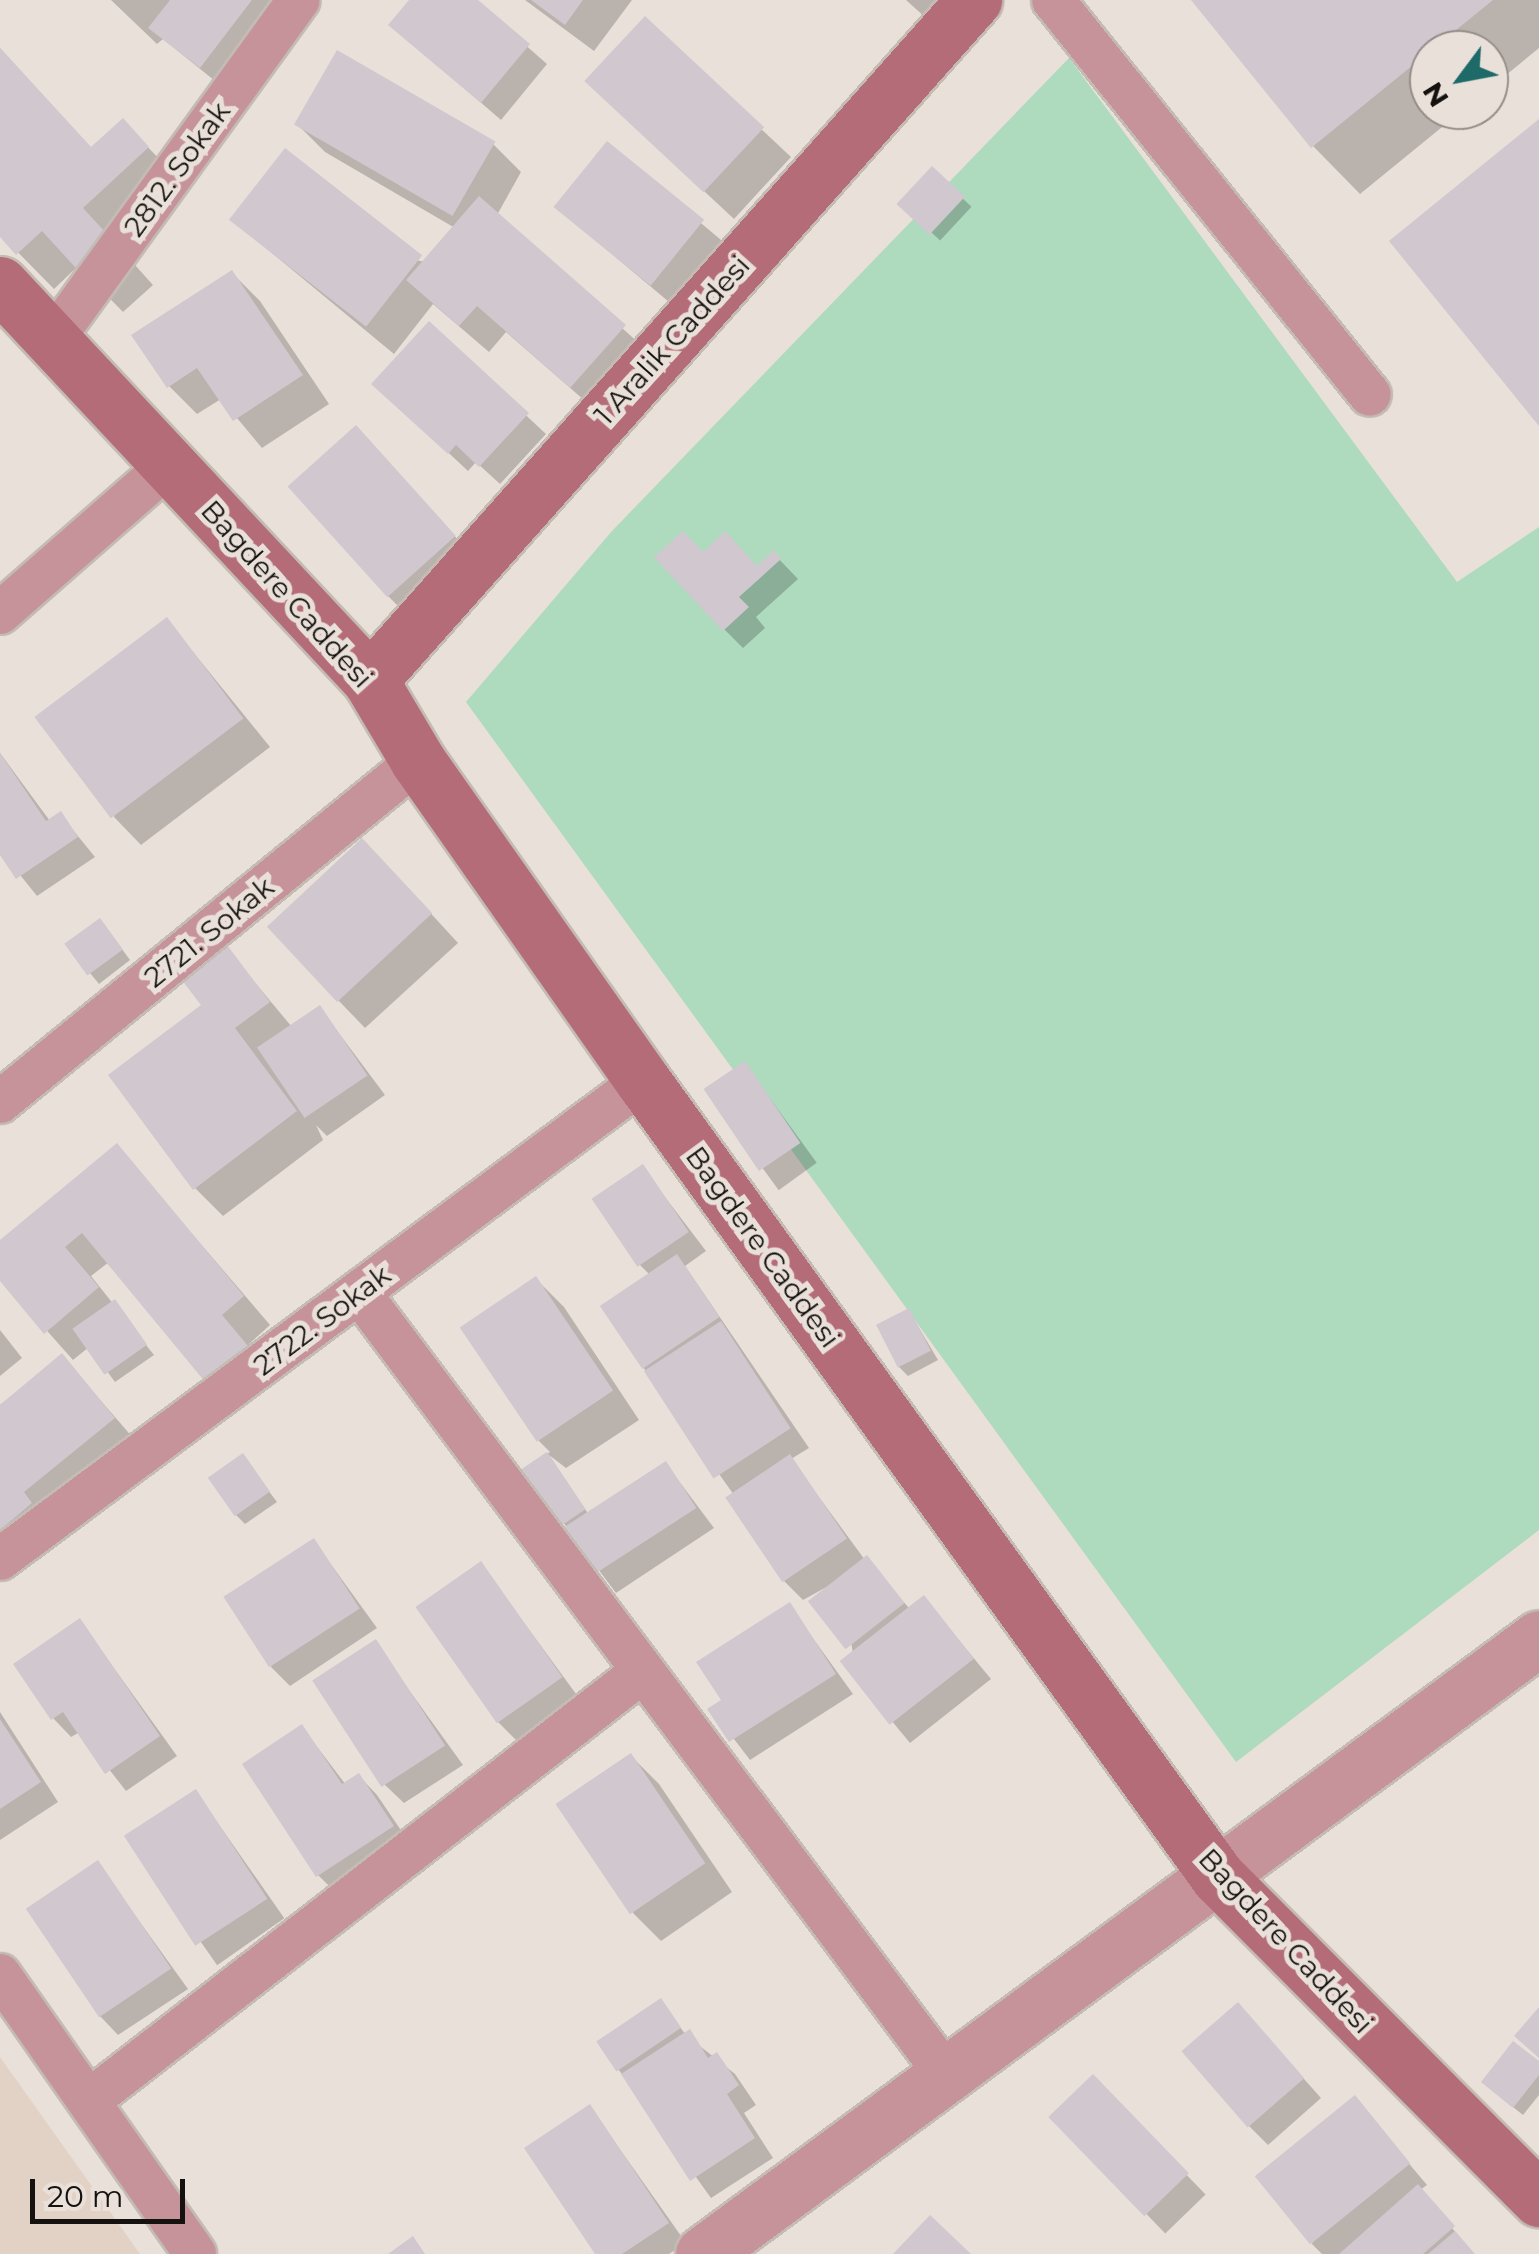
<!DOCTYPE html>
<style>
body{margin:0}
#map{position:relative;width:1539px;height:2254px;overflow:hidden;background:#e9e0d9;font-family:Montserrat,sans-serif}
div>[style]{position:absolute}
.built>*{inset:0;background:#e2d2c6}
.green>*{inset:0;background:#aedabe}
.shadow>*{inset:0;background:#0003;transform-origin:0 0}
.building>*{inset:0;background:#d0c7cf;transform-origin:0 0}
.roads{filter:drop-shadow(2px 0 #c3bbb4) drop-shadow(-2px 0 #c3bbb4) drop-shadow(0 2px #c3bbb4) drop-shadow(0 -2px #c3bbb4)}
.minor>*{height:42px;margin:-21px;padding:0 21px;transform-origin:21px;border-radius:21px;background:#c6939b}
.tertiary>*{height:55px;margin:-27.5px;padding:0 27.5px;transform-origin:27.5px;border-radius:27.5px;background:#c6939b}
.secondary>*{height:55px;margin:-27.5px;padding:0 27.5px;transform-origin:27.5px;border-radius:27.5px;background:#b46c79}
span{translate:-50% -50%;white-space:nowrap;text-align:center;line-height:1.15;-webkit-text-stroke:10px #e9e0d9;paint-order:stroke}
.street-label{font-size:28px;color:#14110e}
.north{position:absolute;left:1409px;top:30px;width:100px;height:100px;box-sizing:border-box;background:#e9e0d9;border:2px solid #948d88;border-radius:50%;rotate:238deg;font-size:28px;font-weight:700;line-height:40px;text-align:center;color:#14110e}
.north::after{content:'';display:block;margin:auto;width:35px;height:45px;background:#1e6a69;clip-path:polygon(50% 0,100% 100%,50% 72%,0 100%)}
.scale{position:absolute;left:30px;top:2179px;width:155px;height:45px;box-sizing:border-box;border:5px solid #14110e;border-top:0;padding-left:12px;font-size:30px;line-height:35px;white-space:nowrap;color:#14110e;-webkit-text-stroke:8px #e9e0d9;paint-order:stroke}
</style>
<div id="map">
<div class="built">
<div style="clip-path:polygon(0 2057px,140px 2254px,0 2254px)"></div>
</div>
<div class="green">
<div style="clip-path:polygon(1069px 58px,1457px 582px,1539px 527px,1539px 1530px,1236px 1762px,466px 702px,612px 531px)"></div>
</div>
<div class="shadow">
<div style="clip-path:polygon(111px 0,286px 0,220px 85px,163px 39px,157px 44px)"></div>
<div style="clip-path:polygon(412px 0,474px 0,547px 64px,501px 120px,391px 25px)"></div>
<div style="clip-path:polygon(525px 0,632px 0,594px 51px)"></div>
<div style="clip-path:polygon(906px 0,962px 0,937px 28px)"></div>
<div style="clip-path:polygon(1194px 0,1539px 0,1539px 48px,1489px 89px,1489px 50px,1429px 50px,1429px 110px,1463px 110px,1360px 194px,1313px 146px)"></div>
<div style="clip-path:polygon(645px 20px,791px 157px,734px 219px,616px 109px)"></div>
<div style="clip-path:polygon(0 48px,92px 149px,123px 121px,183px 184px,117px 245px,153px 285px,123px 312px,78px 266px,54px 289px,0 234px)"></div>
<div style="clip-path:polygon(297px 124px,493px 144px,521px 172px,497px 215px,652px 355px,600px 414px,506px 332px,489px 352px,433px 304px,394px 354px,232px 220px,425px 262px,455px 228px,325px 152px)"></div>
<div style="left:608px;top:145px;width:148px;height:81px;rotate:40deg"></div>
<div style="left:932px;top:170px;width:54px;height:46px;rotate:43deg"></div>
<div style="clip-path:polygon(232px 273px,260px 301px,329px 404px,262px 448px,221px 399px,197px 414px,169px 386px)"></div>
<div style="clip-path:polygon(429px 325px,546px 434px,500px 484px,476px 462px,468px 471px,394px 402px)"></div>
<div style="clip-path:polygon(356px 428px,482px 566px,416px 624px,388px 596px)"></div>
<div style="clip-path:polygon(774px 554px,798px 579px,756px 617px,765px 628px,743px 648px,724px 629px,703px 555px,758px 568px)"></div>
<div style="clip-path:polygon(167px 620px,270px 747px,141px 845px,114px 817px)"></div>
<div style="clip-path:polygon(0 753px,50px 821px,60px 814px,95px 857px,37px 896px,0 850px)"></div>
<div style="clip-path:polygon(390px 869px,458px 943px,365px 1028px,338px 1000px)"></div>
<div style="clip-path:polygon(108px 930px,130px 960px,99px 984px,68px 946px)"></div>
<div style="clip-path:polygon(226px 948px,292px 1027px,320px 1008px,385px 1095px,327px 1136px,316px 1125px,323px 1140px,223px 1216px,195px 1188px,204px 1006px)"></div>
<div style="left:745px;top:1064px;width:122px;height:47px;rotate:54deg"></div>
<div style="clip-path:polygon(117px 1146px,270px 1325px,249px 1344px,275px 1376px,109px 1262px,91px 1276px,154px 1355px,115px 1382px,89px 1347px,73px 1360px,0 1278px,0 1243px)"></div>
<div style="clip-path:polygon(642px 1167px,706px 1251px,685px 1266px,809px 1448px,791px 1459px,865px 1560px,910px 1609px,924px 1598px,991px 1679px,910px 1743px,843px 1662px,853px 1654px,841px 1579px,803px 1600px,784px 1581px,734px 1495px,643px 1367px,650px 1275px,640px 1265px)"></div>
<div style="clip-path:polygon(536px 1279px,564px 1307px,639px 1420px,566px 1468px,549px 1455px,589px 1515px,666px 1464px,714px 1528px,616px 1593px,524px 1470px,550px 1452px,539px 1441px)"></div>
<div style="clip-path:polygon(909px 1311px,938px 1360px,908px 1376px,899px 1367px)"></div>
<div style="clip-path:polygon(0 1330px,22px 1358px,0 1376px)"></div>
<div style="clip-path:polygon(62px 1356px,141px 1447px,0 1581px,0 1405px)"></div>
<div style="clip-path:polygon(242px 1456px,277px 1502px,245px 1524px,236px 1515px)"></div>
<div style="clip-path:polygon(314px 1541px,377px 1628px,290px 1686px,271px 1667px)"></div>
<div style="clip-path:polygon(481px 1564px,579px 1698px,517px 1741px,498px 1722px)"></div>
<div style="clip-path:polygon(789px 1605px,853px 1694px,750px 1760px,711px 1709px,724px 1701px)"></div>
<div style="clip-path:polygon(80px 1621px,177px 1756px,126px 1791px,80px 1732px,71px 1737px,53px 1718px)"></div>
<div style="clip-path:polygon(375px 1643px,463px 1765px,404px 1803px,385px 1785px)"></div>
<div style="clip-path:polygon(0 1712px,58px 1802px,0 1840px)"></div>
<div style="clip-path:polygon(302px 1727px,346px 1785px,359px 1776px,377px 1795px,411px 1845px,337px 1894px,318px 1875px)"></div>
<div style="clip-path:polygon(631px 1756px,659px 1784px,732px 1892px,661px 1941px,633px 1913px)"></div>
<div style="left:196px;top:1792px;width:154px;height:82px;rotate:55deg"></div>
<div style="clip-path:polygon(98px 1864px,188px 1989px,118px 2035px,100px 2016px)"></div>
<div style="clip-path:polygon(660px 2001px,686px 2035px,735px 2074px,756px 2105px,744px 2113px,773px 2158px,711px 2198px,598px 2041px)"></div>
<div style="clip-path:polygon(1238px 2005px,1321px 2098px,1268px 2145px,1249px 2126px)"></div>
<div style="clip-path:polygon(1539px 2064px,1539px 2095px,1523px 2115px,1493px 2091px)"></div>
<div style="left:1093px;top:2078px;width:162px;height:56px;rotate:46deg"></div>
<div style="clip-path:polygon(1354px 2098px,1427px 2185px,1420px 2190px,1474px 2254px,1322px 2254px,1312px 2244px)"></div>
<div style="clip-path:polygon(590px 2107px,686px 2243px,669px 2254px,598px 2254px)"></div>
</div>
<div class="building">
<div style="clip-path:polygon(170px 0,252px 0,200px 68px,148px 28px)"></div>
<div style="clip-path:polygon(409px 0,478px 0,530px 44px,481px 103px,388px 25px)"></div>
<div style="clip-path:polygon(531px 0,583px 0,565px 25px)"></div>
<div style="clip-path:polygon(1191px 0,1493px 0,1311px 148px)"></div>
<div style="left:645px;top:16px;width:163px;height:89px;rotate:43deg"></div>
<div style="clip-path:polygon(0 48px,91px 147px,123px 118px,149px 147px,83px 208px,119px 247px,85px 278px,42px 231px,16px 255px,0 237px)"></div>
<div style="left:337px;top:50px;width:183px;height:86px;rotate:30deg"></div>
<div style="clip-path:polygon(1539px 119px,1539px 426px,1389px 241px)"></div>
<div style="left:607px;top:141px;width:125px;height:85px;rotate:39deg"></div>
<div style="left:285px;top:148px;width:174px;height:91px;rotate:38deg"></div>
<div style="left:932px;top:166px;width:45px;height:52px;rotate:43deg"></div>
<div style="clip-path:polygon(479px 196px,626px 325px,570px 388px,477px 306px,459px 326px,406px 280px)"></div>
<div style="clip-path:polygon(232px 270px,303px 375px,233px 421px,197px 368px,167px 388px,131px 335px)"></div>
<div style="clip-path:polygon(429px 321px,529px 413px,479px 467px,456px 445px,448px 454px,371px 384px)"></div>
<div style="left:356px;top:425px;width:149px;height:92px;rotate:48deg"></div>
<div style="clip-path:polygon(683px 531px,703px 552px,725px 531px,757px 566px,774px 550px,781px 559px,739px 597px,749px 607px,723px 631px,654px 557px)"></div>
<div style="left:167px;top:617px;width:127px;height:166px;rotate:53deg"></div>
<div style="clip-path:polygon(0 753px,46px 821px,61px 811px,78px 837px,16px 879px,0 855px)"></div>
<div style="left:362px;top:838px;width:103px;height:130px;rotate:47deg"></div>
<div style="left:100px;top:918px;width:39px;height:44px;rotate:54deg"></div>
<div style="clip-path:polygon(227px 945px,270px 1002px,235px 1028px,297px 1111px,193px 1190px,108px 1075px,201px 1005px,181px 979px)"></div>
<div style="left:320px;top:1005px;width:85px;height:76px;rotate:56deg"></div>
<div style="left:745px;top:1061px;width:99px;height:50px;rotate:56deg"></div>
<div style="clip-path:polygon(117px 1143px,244px 1296px,222px 1315px,249px 1347px,206px 1383px,82px 1233px,65px 1247px,99px 1287px,44px 1334px,0 1281px,0 1240px)"></div>
<div style="left:643px;top:1164px;width:82px;height:62px;rotate:56deg"></div>
<div style="left:677px;top:1254px;width:76px;height:93px;rotate:56deg"></div>
<div style="left:536px;top:1276px;width:138px;height:92px;rotate:56deg"></div>
<div style="left:115px;top:1299px;width:56px;height:52px;rotate:55deg"></div>
<div style="left:909px;top:1308px;width:48px;height:37px;rotate:63deg"></div>
<div style="left:721px;top:1321px;width:128px;height:92px;rotate:57deg"></div>
<div style="clip-path:polygon(62px 1353px,115px 1418px,24px 1492px,32px 1503px,0 1530px,0 1405px)"></div>
<div style="left:547px;top:1452px;width:69px;height:31px;rotate:56deg"></div>
<div style="left:243px;top:1453px;width:47px;height:43px;rotate:55deg"></div>
<div style="left:790px;top:1454px;width:102px;height:78px;rotate:56deg"></div>
<div style="left:666px;top:1461px;width:56px;height:121px;rotate:57deg"></div>
<div style="left:314px;top:1538px;width:84px;height:108px;rotate:57deg"></div>
<div style="left:867px;top:1555px;width:61px;height:75px;rotate:52deg"></div>
<div style="left:481px;top:1561px;width:142px;height:80px;rotate:55deg"></div>
<div style="left:924px;top:1595px;width:81px;height:107px;rotate:52deg"></div>
<div style="clip-path:polygon(790px 1602px,836px 1674px,729px 1742px,707px 1709px,721px 1700px,696px 1662px)"></div>
<div style="clip-path:polygon(80px 1618px,160px 1736px,105px 1774px,63px 1712px,51px 1720px,13px 1664px)"></div>
<div style="left:376px;top:1639px;width:127px;height:76px;rotate:57deg"></div>
<div style="clip-path:polygon(0 1719px,41px 1782px,0 1809px)"></div>
<div style="clip-path:polygon(302px 1724px,342px 1784px,359px 1773px,394px 1826px,316px 1877px,242px 1764px)"></div>
<div style="left:631px;top:1753px;width:133px;height:91px;rotate:56deg"></div>
<div style="left:196px;top:1789px;width:131px;height:86px;rotate:57deg"></div>
<div style="left:98px;top:1860px;width:131px;height:87px;rotate:56deg"></div>
<div style="left:661px;top:1998px;width:36px;height:78px;rotate:56deg"></div>
<div style="left:1238px;top:2002px;width:101px;height:75px;rotate:49deg"></div>
<div style="clip-path:polygon(1539px 2007px,1539px 2058px,1514px 2036px)"></div>
<div style="clip-path:polygon(690px 2029px,708px 2058px,717px 2052px,739px 2085px,727px 2094px,755px 2138px,690px 2181px,621px 2074px)"></div>
<div style="clip-path:polygon(1513px 2041px,1539px 2061px,1539px 2075px,1513px 2108px,1481px 2082px)"></div>
<div style="left:1093px;top:2074px;width:138px;height:62px;rotate:46deg"></div>
<div style="left:1355px;top:2095px;width:88px;height:129px;rotate:51deg"></div>
<div style="clip-path:polygon(590px 2104px,669px 2223px,622px 2254px,595px 2254px,524px 2148px)"></div>
<div style="clip-path:polygon(1418px 2184px,1455px 2226px,1423px 2254px,1339px 2254px)"></div>
<div style="clip-path:polygon(930px 2215px,971px 2254px,893px 2254px)"></div>
<div style="clip-path:polygon(1455px 2231px,1475px 2254px,1428px 2254px)"></div>
<div style="clip-path:polygon(413px 2236px,425px 2254px,388px 2254px)"></div>
</div>
<div class="roads">
<div class="minor">
<div style="left:1053px;top:0;width:506px;rotate:51.25deg"></div>
<div style="left:54px;top:338px;width:417px;rotate:-54.1deg"></div>
<div style="left:0;top:613px;width:225px;rotate:-41.2deg"></div>
<div style="left:0;top:1102px;width:539px;rotate:-39.21deg"></div>
<div style="left:359px;top:1292px;width:976px;rotate:53.12deg"></div>
<div style="left:0;top:1559px;width:801px;rotate:-36.63deg"></div>
<div style="left:0;top:1975px;width:340px;rotate:55deg"></div>
<div style="left:90px;top:2100px;width:698px;rotate:-37.79deg"></div>
</div>
<div class="tertiary">
<div style="left:703px;top:2254px;width:1038px;rotate:-36.38deg"></div>
</div>
<div class="secondary">
<div style="left:0;top:284px;width:542px;rotate:46.94deg"></div>
<div style="left:370px;top:680px;width:94px;rotate:59.3deg"></div>
<div style="left:418px;top:761px;width:391px;rotate:54.9deg"></div>
<div style="left:643px;top:1081px;width:982px;rotate:54.16deg"></div>
<div style="left:1218px;top:1877px;width:455px;rotate:45.1deg"></div>
<div style="left:370px;top:680px;width:910px;rotate:-48.39deg"></div>
</div>
</div>
<div class="street-label">
<span style="left:177px;top:169px;rotate:-54deg">2812. Sokak</span>
<span style="left:672px;top:340px;rotate:-48deg">1 Aralik Caddesi</span>
<span style="left:287px;top:594px;rotate:48deg">Bagdere Caddesi</span>
<span style="left:209px;top:932px;rotate:-39deg">2721. Sokak</span>
<span style="left:763px;top:1247px;rotate:54deg">Bagdere Caddesi</span>
<span style="left:322px;top:1320px;rotate:-37deg">2722. Sokak</span>
<span style="left:1286px;top:1941px;rotate:47deg">Bagdere Caddesi</span>
</div>
<div class="north">N</div>
<div class="scale">20 m</div>
</div>
